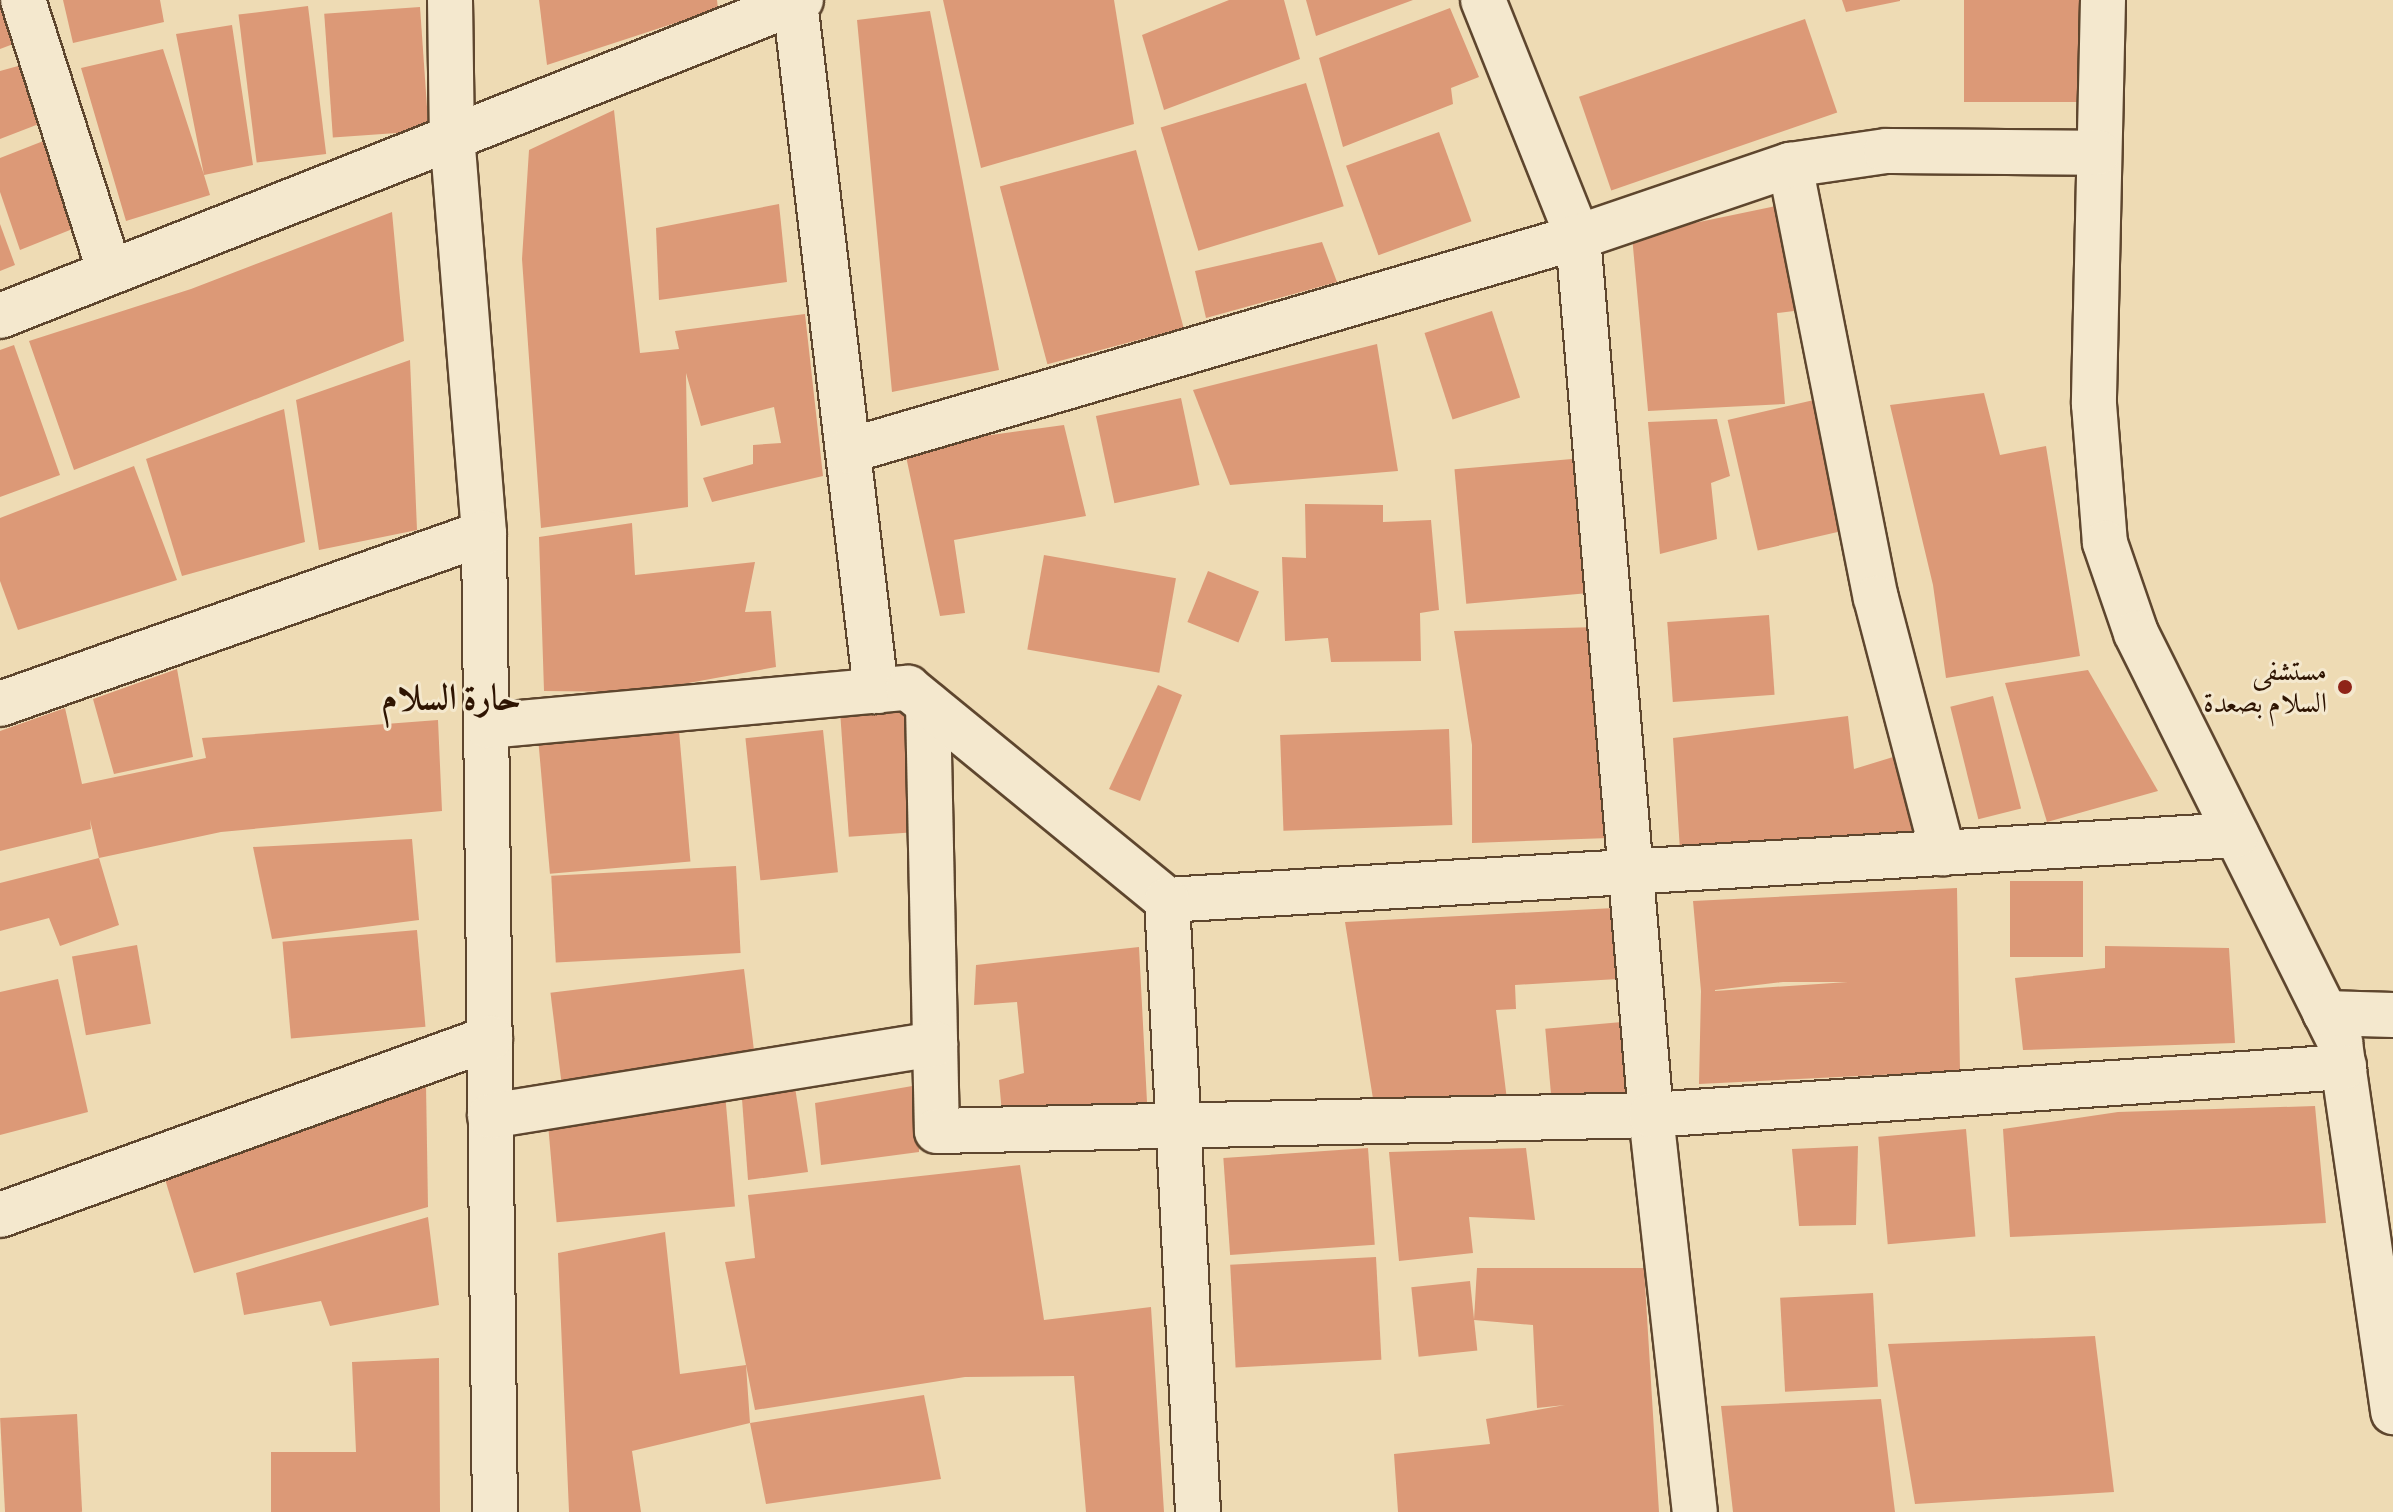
<!DOCTYPE html>
<meta charset="utf-8">
<style>
body{margin:0}
#map{position:relative;width:2393px;height:1512px;overflow:hidden;background:#eedbb4;font-family:Alegreya,Amiri,serif}
div>[style]{position:absolute}
.building>*{inset:0;background:#dc9977;transform-origin:0 0}
.roads{filter:drop-shadow(2px 0 #5e462e) drop-shadow(-2px 0 #5e462e) drop-shadow(0 2px #5e462e) drop-shadow(0 -2px #5e462e)}
.minor>*{height:44px;margin:-22px;padding:0 22px;transform-origin:22px;border-radius:22px;background:#f4e8ce}
.dots>*{width:22px;height:22px;translate:-50% -50%;box-sizing:border-box;border:4px solid #f4e8ce;border-radius:50%}
span{translate:-50% -50%;white-space:nowrap;text-align:center;line-height:1.15;-webkit-text-stroke:6px #f4e8ce;paint-order:stroke}
.poi-label{font-size:28px;color:#2e1402}
.right{translate:-100% -50%;text-align:right}
.district-label{font-size:36px;color:#2e1402;font-weight:700}
</style>
<div id="map">
<div class="building">
<div style="clip-path:polygon(0 0,11px 0,24px 40px,0 49px)"></div>
<div style="clip-path:polygon(63px 0,160px 0,164px 22px,73px 43px)"></div>
<div style="clip-path:polygon(539px 0,717px 0,718px 9px,547px 65px)"></div>
<div style="clip-path:polygon(943px 0,1114px 0,1134px 124px,981px 168px)"></div>
<div style="clip-path:polygon(1229px 0,1284px 0,1300px 59px,1164px 110px,1142px 35px)"></div>
<div style="clip-path:polygon(1306px 0,1413px 0,1316px 36px)"></div>
<div style="clip-path:polygon(1842px 0,1900px 0,1900px 1px,1846px 12px)"></div>
<div style="left:1964px;top:0;width:116px;height:102px"></div>
<div style="left:308px;top:6px;width:149px;height:70px;rotate:83deg"></div>
<div style="left:420px;top:7px;width:124px;height:96px;rotate:86deg"></div>
<div style="clip-path:polygon(1450px 8px,1479px 77px,1451px 88px,1453px 104px,1343px 147px,1319px 58px)"></div>
<div style="clip-path:polygon(930px 11px,999px 370px,892px 392px,857px 20px)"></div>
<div style="left:1805px;top:19px;width:99px;height:239px;rotate:71deg"></div>
<div style="clip-path:polygon(232px 25px,253px 165px,204px 175px,210px 195px,126px 221px,81px 68px,163px 49px,204px 175px,176px 34px)"></div>
<div style="clip-path:polygon(29px 63px,44px 122px,0 139px,0 71px)"></div>
<div style="left:1306px;top:83px;width:129px;height:152px;rotate:73deg"></div>
<div style="clip-path:polygon(614px 110px,640px 353px,679px 349px,675px 331px,805px 314px,823px 476px,712px 502px,703px 478px,753px 464px,753px 445px,781px 443px,774px 407px,701px 426px,686px 373px,688px 507px,541px 528px,522px 259px,529px 150px)"></div>
<div style="left:1439px;top:132px;width:95px;height:99px;rotate:70deg"></div>
<div style="clip-path:polygon(51px 138px,80px 226px,20px 250px,0 192px,0 158px)"></div>
<div style="left:1136px;top:150px;width:184px;height:141px;rotate:75deg"></div>
<div style="clip-path:polygon(779px 204px,787px 282px,659px 300px,656px 228px)"></div>
<div style="clip-path:polygon(1776px 206px,1802px 310px,1777px 313px,1785px 404px,1648px 411px,1632px 236px)"></div>
<div style="clip-path:polygon(392px 212px,404px 341px,74px 470px,29px 341px,191px 289px)"></div>
<div style="clip-path:polygon(0 224px,15px 265px,0 271px)"></div>
<div style="clip-path:polygon(1322px 242px,1337px 282px,1206px 318px,1195px 271px)"></div>
<div style="left:1492px;top:311px;width:91px;height:71px;rotate:72deg"></div>
<div style="clip-path:polygon(1377px 344px,1398px 471px,1230px 485px,1193px 390px)"></div>
<div style="clip-path:polygon(14px 345px,60px 475px,0 497px,0 350px)"></div>
<div style="clip-path:polygon(410px 360px,417px 530px,319px 550px,296px 400px)"></div>
<div style="clip-path:polygon(1984px 393px,2000px 455px,2046px 446px,2080px 656px,1946px 678px,1933px 585px,1890px 405px)"></div>
<div style="left:1827px;top:397px;width:134px;height:102px;rotate:77deg"></div>
<div style="left:1181px;top:398px;width:89px;height:87px;rotate:78deg"></div>
<div style="clip-path:polygon(284px 409px,305px 542px,182px 576px,146px 459px)"></div>
<div style="clip-path:polygon(1717px 419px,1730px 476px,1711px 483px,1717px 539px,1660px 554px,1648px 422px)"></div>
<div style="clip-path:polygon(1064px 425px,1086px 516px,954px 540px,965px 613px,940px 616px,904px 447px)"></div>
<div style="left:1583px;top:458px;width:135px;height:129px;rotate:85deg"></div>
<div style="clip-path:polygon(134px 466px,177px 580px,18px 630px,0 581px,0 518px)"></div>
<div style="clip-path:polygon(1305px 504px,1383px 505px,1383px 522px,1431px 520px,1439px 610px,1420px 613px,1421px 661px,1331px 662px,1328px 638px,1285px 641px,1282px 557px,1306px 558px)"></div>
<div style="clip-path:polygon(632px 523px,635px 575px,755px 562px,745px 612px,771px 611px,776px 667px,639px 692px,544px 691px,539px 537px)"></div>
<div style="left:1044px;top:555px;width:134px;height:96px;rotate:10deg"></div>
<div style="left:1208px;top:571px;width:55px;height:55px;rotate:22deg"></div>
<div style="left:1769px;top:615px;width:80px;height:102px;rotate:86deg"></div>
<div style="clip-path:polygon(1598px 627px,1609px 838px,1472px 843px,1472px 745px,1454px 631px)"></div>
<div style="clip-path:polygon(177px 669px,193px 757px,114px 774px,93px 699px)"></div>
<div style="clip-path:polygon(2088px 670px,2158px 791px,2047px 822px,2005px 683px)"></div>
<div style="clip-path:polygon(1158px 685px,1182px 695px,1140px 801px,1109px 789px)"></div>
<div style="left:1993px;top:696px;width:116px;height:44px;rotate:76deg"></div>
<div style="clip-path:polygon(65px 708px,82px 784px,206px 758px,202px 738px,438px 720px,442px 811px,221px 832px,99px 858px,119px 925px,60px 946px,49px 918px,0 931px,0 883px,99px 858px,90px 820px,91px 829px,0 851px,0 731px)"></div>
<div style="left:912px;top:708px;width:124px;height:72px;rotate:86deg"></div>
<div style="clip-path:polygon(1848px 716px,1854px 769px,1903px 754px,1918px 838px,1680px 851px,1673px 738px)"></div>
<div style="left:1449px;top:729px;width:96px;height:169px;rotate:88deg"></div>
<div style="left:823px;top:730px;width:143px;height:78px;rotate:84deg"></div>
<div style="left:679px;top:731px;width:131px;height:141px;rotate:85deg"></div>
<div style="clip-path:polygon(412px 839px,419px 920px,272px 939px,253px 847px)"></div>
<div style="left:736px;top:866px;width:87px;height:185px;rotate:87deg"></div>
<div style="left:2010px;top:881px;width:73px;height:76px"></div>
<div style="clip-path:polygon(evenodd,1957px 888px,1960px 1071px,1699px 1084px,1701px 991px,1693px 901px,1957px 888px,1783px 982px,1848px 982px,1715px 991px,1715px 990px,1783px 982px)"></div>
<div style="clip-path:polygon(1614px 908px,1618px 979px,1515px 985px,1516px 1009px,1496px 1010px,1507px 1100px,1374px 1105px,1345px 922px)"></div>
<div style="left:417px;top:930px;width:97px;height:135px;rotate:85deg"></div>
<div style="left:137px;top:945px;width:80px;height:66px;rotate:80deg"></div>
<div style="clip-path:polygon(2105px 946px,2229px 948px,2235px 1043px,2023px 1050px,2015px 978px,2105px 968px)"></div>
<div style="clip-path:polygon(1139px 947px,1147px 1102px,1002px 1113px,999px 1080px,1024px 1073px,1017px 1002px,974px 1005px,976px 965px)"></div>
<div style="left:744px;top:969px;width:88px;height:195px;rotate:83deg"></div>
<div style="clip-path:polygon(58px 979px,88px 1112px,0 1135px,0 992px)"></div>
<div style="left:1622px;top:1022px;width:74px;height:77px;rotate:85deg"></div>
<div style="clip-path:polygon(426px 1085px,428px 1207px,194px 1273px,164px 1176px)"></div>
<div style="clip-path:polygon(918px 1085px,919px 1152px,821px 1165px,815px 1103px)"></div>
<div style="clip-path:polygon(795px 1087px,808px 1172px,748px 1180px,742px 1099px)"></div>
<div style="left:725px;top:1093px;width:114px;height:179px;rotate:85deg"></div>
<div style="clip-path:polygon(2315px 1106px,2326px 1223px,2010px 1237px,2003px 1129px,2118px 1112px)"></div>
<div style="left:1966px;top:1129px;width:108px;height:88px;rotate:85deg"></div>
<div style="clip-path:polygon(1858px 1146px,1856px 1225px,1799px 1226px,1792px 1149px)"></div>
<div style="left:1368px;top:1148px;width:97px;height:145px;rotate:86deg"></div>
<div style="clip-path:polygon(1526px 1148px,1535px 1220px,1469px 1217px,1473px 1253px,1399px 1261px,1389px 1152px)"></div>
<div style="clip-path:polygon(1020px 1165px,1044px 1320px,1151px 1307px,1164px 1512px,1086px 1512px,1074px 1376px,965px 1377px,755px 1410px,746px 1365px,750px 1423px,924px 1395px,941px 1479px,766px 1504px,750px 1423px,632px 1451px,641px 1512px,569px 1512px,558px 1253px,665px 1232px,680px 1374px,746px 1365px,725px 1262px,755px 1258px,748px 1195px)"></div>
<div style="clip-path:polygon(428px 1217px,439px 1305px,330px 1326px,321px 1301px,244px 1315px,236px 1273px)"></div>
<div style="left:1376px;top:1257px;width:103px;height:146px;rotate:87deg"></div>
<div style="clip-path:polygon(1477px 1268px,1644px 1268px,1659px 1512px,1398px 1512px,1394px 1454px,1490px 1444px,1486px 1419px,1565px 1405px,1537px 1408px,1533px 1325px,1474px 1320px)"></div>
<div style="left:1470px;top:1281px;width:70px;height:59px;rotate:84deg"></div>
<div style="left:1873px;top:1293px;width:94px;height:93px;rotate:87deg"></div>
<div style="clip-path:polygon(2095px 1336px,2114px 1492px,1915px 1504px,1888px 1344px)"></div>
<div style="clip-path:polygon(439px 1358px,440px 1512px,271px 1512px,271px 1452px,356px 1452px,352px 1362px)"></div>
<div style="clip-path:polygon(1881px 1399px,1895px 1512px,1733px 1512px,1721px 1406px)"></div>
<div style="left:77px;top:1414px;width:98px;height:77px;rotate:87deg"></div>
</div>
<div class="roads">
<div class="minor">
<div style="left:23px;top:0;width:283px;rotate:72.3deg"></div>
<div style="left:450px;top:0;width:135px;rotate:89.2deg"></div>
<div style="left:452px;top:135px;width:399px;rotate:85.4deg"></div>
<div style="left:484px;top:533px;width:979px;rotate:89.36deg"></div>
<div style="left:1483px;top:0;width:255px;rotate:68.2deg"></div>
<div style="left:1578px;top:237px;width:881px;rotate:85.25deg"></div>
<div style="left:1651px;top:1115px;width:399px;rotate:83.7deg"></div>
<div style="left:2103px;top:0;width:404px;rotate:91.3deg"></div>
<div style="left:2094px;top:404px;width:139px;rotate:85.5deg"></div>
<div style="left:2105px;top:543px;width:95px;rotate:71deg"></div>
<div style="left:2136px;top:633px;width:458px;rotate:63.5deg"></div>
<div style="left:2340px;top:1043px;width:373px;rotate:81.8deg"></div>
<div style="left:795px;top:2px;width:694px;rotate:83.29deg"></div>
<div style="left:1790px;top:165px;width:441px;rotate:78.8deg"></div>
<div style="left:1876px;top:598px;width:264px;rotate:75.3deg"></div>
<div style="left:0;top:316px;width:861px;rotate:-21.53deg"></div>
<div style="left:848px;top:451px;width:761px;rotate:-16.34deg"></div>
<div style="left:1578px;top:237px;width:224px;rotate:-18.8deg"></div>
<div style="left:1790px;top:165px;width:97px;rotate:-8.3deg"></div>
<div style="left:1886px;top:151px;width:212px;rotate:0.5deg"></div>
<div style="left:0;top:704px;width:513px;rotate:-19.46deg"></div>
<div style="left:928px;top:705px;width:426px;rotate:88.8deg"></div>
<div style="left:937px;top:1131px;width:714px;rotate:-1.28deg"></div>
<div style="left:1651px;top:1115px;width:695px;rotate:-3.96deg"></div>
<div style="left:487px;top:726px;width:423px;rotate:-5.2deg"></div>
<div style="left:908px;top:688px;width:335px;rotate:39.3deg"></div>
<div style="left:1167px;top:900px;width:1071px;rotate:-3.48deg"></div>
<div style="left:1167px;top:900px;width:613px;rotate:87.1deg"></div>
<div style="left:2325px;top:1013px;width:68px;rotate:1.7deg"></div>
<div style="left:490px;top:1116px;width:451px;rotate:-9.2deg"></div>
<div style="left:0;top:1215px;width:521px;rotate:-19.86deg"></div>
</div>
</div>
<div class="dots">
<div style="left:2345px;top:687px;background:#8f2418"></div>
</div>
<div class="poi-label">
<span class="right" style="left:2327px;top:687px">مستشفى<br>السلام بصعدة</span>
</div>
<div class="district-label">
<span style="left:451px;top:697px">حارة السلام</span>
</div>
</div>
